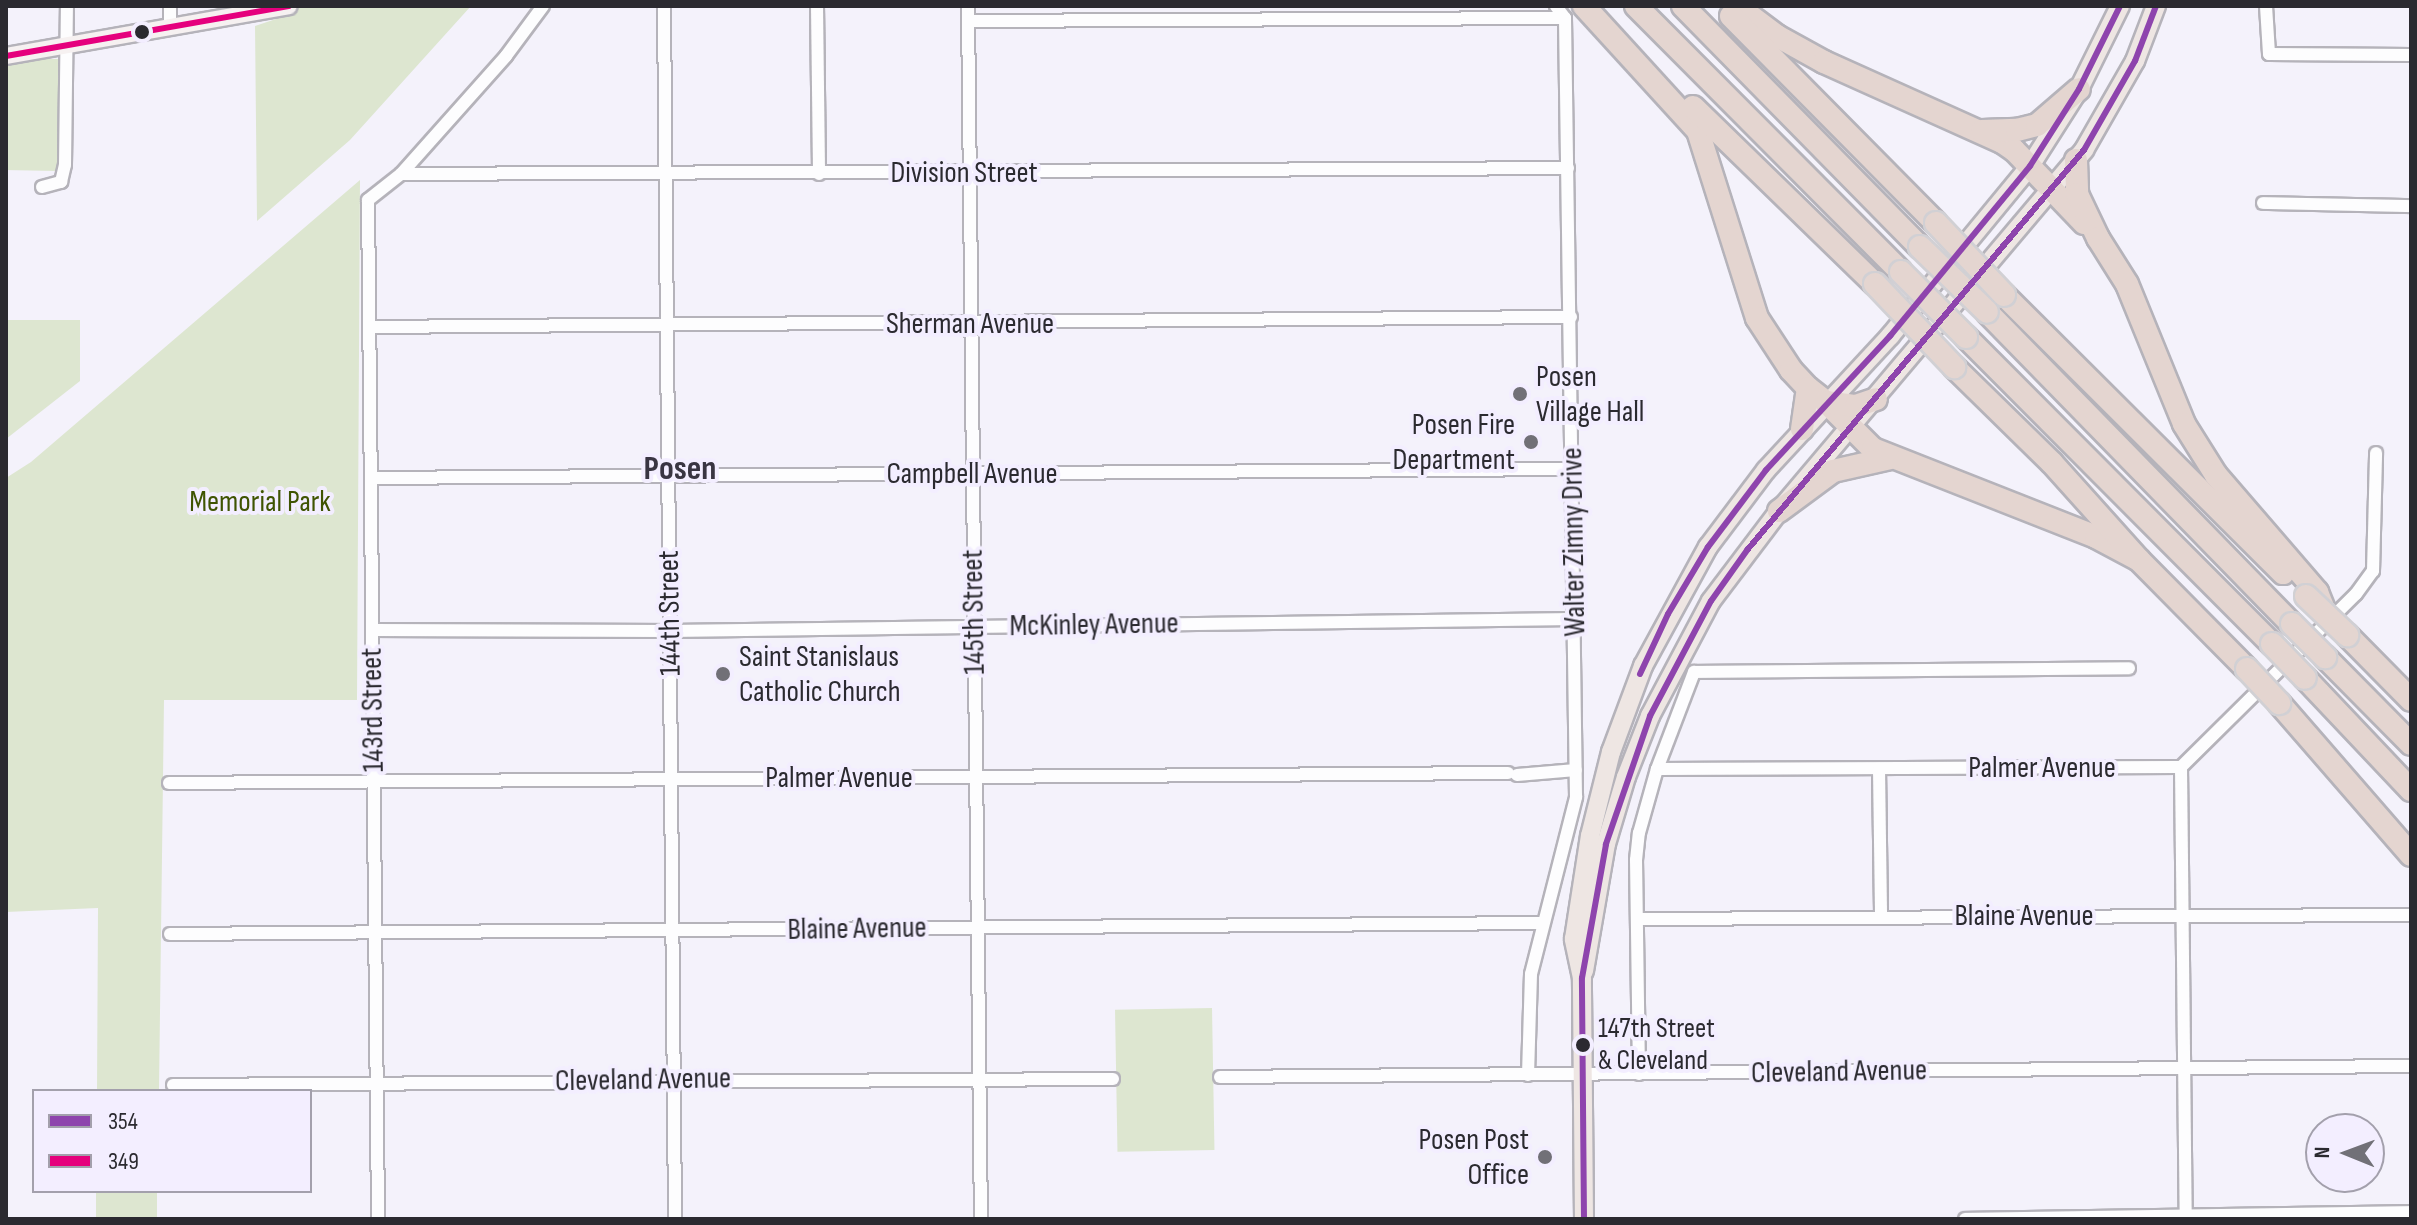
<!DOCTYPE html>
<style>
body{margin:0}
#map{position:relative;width:2417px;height:1225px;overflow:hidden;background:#f4f2fb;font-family:"Sofia Sans Condensed",sans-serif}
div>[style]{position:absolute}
.green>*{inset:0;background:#dde6d0;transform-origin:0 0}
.roads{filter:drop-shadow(2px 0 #b5b3ba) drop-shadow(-2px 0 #b5b3ba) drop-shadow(0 2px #b5b3ba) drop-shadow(0 -2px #b5b3ba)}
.minor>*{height:12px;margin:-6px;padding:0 6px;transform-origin:6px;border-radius:6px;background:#fdfdfe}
.secondary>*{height:16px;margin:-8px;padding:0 8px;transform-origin:8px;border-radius:8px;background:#f6f1f1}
.primary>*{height:18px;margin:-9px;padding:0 9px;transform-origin:9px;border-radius:9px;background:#eee6e3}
.motorway>*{height:22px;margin:-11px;padding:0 11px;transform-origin:11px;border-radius:11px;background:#e4d5d0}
.bridges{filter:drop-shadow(2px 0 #d1d0d4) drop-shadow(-2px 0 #d1d0d4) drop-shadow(0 2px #d1d0d4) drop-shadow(0 -2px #d1d0d4)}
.motorway-bridge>*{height:22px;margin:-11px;padding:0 11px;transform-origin:11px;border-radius:11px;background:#e4d5d0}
.bus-1>*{height:6px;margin:-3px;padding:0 3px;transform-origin:3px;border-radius:3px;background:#8e44ad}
.bus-2>*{height:6px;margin:-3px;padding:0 3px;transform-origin:3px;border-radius:3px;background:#e5007d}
.dots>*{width:22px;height:22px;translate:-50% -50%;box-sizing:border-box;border:4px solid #f3eeff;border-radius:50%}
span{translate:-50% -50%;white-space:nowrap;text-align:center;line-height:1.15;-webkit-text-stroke:8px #f3eeff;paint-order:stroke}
.bus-label{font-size:28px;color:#2b2a30}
.left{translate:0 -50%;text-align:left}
.street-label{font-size:30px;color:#2b2a30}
.poi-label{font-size:30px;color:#2b2a30}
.right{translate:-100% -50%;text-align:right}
.park-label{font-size:30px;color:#3f5402}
.quarter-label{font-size:34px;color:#393542;font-weight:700}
.frame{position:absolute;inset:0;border:8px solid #2b2a30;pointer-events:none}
.legend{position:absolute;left:32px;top:1089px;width:280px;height:104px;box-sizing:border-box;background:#f3eeff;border:2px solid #a3a0ac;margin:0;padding:10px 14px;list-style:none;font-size:24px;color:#2b2a30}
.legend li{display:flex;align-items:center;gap:16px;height:40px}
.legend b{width:40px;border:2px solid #a3a0ac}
.north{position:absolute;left:2305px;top:1113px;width:80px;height:80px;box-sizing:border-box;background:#f3eeff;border:2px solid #a3a0ac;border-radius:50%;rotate:271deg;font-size:22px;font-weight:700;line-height:32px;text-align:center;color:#2b2a30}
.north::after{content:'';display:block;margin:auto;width:28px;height:36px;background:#717077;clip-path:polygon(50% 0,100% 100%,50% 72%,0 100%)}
</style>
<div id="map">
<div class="green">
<div style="clip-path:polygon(276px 6px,471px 6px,350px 140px,257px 221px,255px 26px,276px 19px)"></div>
<div style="left:59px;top:59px;width:112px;height:54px;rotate:91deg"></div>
<div style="clip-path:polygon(360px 180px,357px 700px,164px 700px,159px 1091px,97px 1091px,98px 908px,6px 912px,6px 478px,31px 462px)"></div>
<div style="clip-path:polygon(6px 320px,80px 320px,80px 381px,6px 439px)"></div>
<div style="left:1212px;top:1008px;width:142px;height:97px;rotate:89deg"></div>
<div style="left:96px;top:1191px;width:61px;height:28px"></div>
</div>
<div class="roads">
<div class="minor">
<div style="left:170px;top:6px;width:21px;rotate:90deg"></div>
<div style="left:664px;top:6px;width:1213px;rotate:89.48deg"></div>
<div style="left:817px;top:6px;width:168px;rotate:89.3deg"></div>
<div style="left:968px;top:6px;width:1213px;rotate:89.39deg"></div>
<div style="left:2266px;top:6px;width:48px;rotate:86.4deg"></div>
<div style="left:2269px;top:54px;width:142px;rotate:0.4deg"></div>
<div style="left:968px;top:21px;width:597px;rotate:-0.29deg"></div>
<div style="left:401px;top:174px;width:158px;rotate:-48.3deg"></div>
<div style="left:506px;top:56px;width:62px;rotate:-53.5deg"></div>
<div style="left:42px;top:187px;width:20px;rotate:-15deg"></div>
<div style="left:61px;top:182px;width:17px;rotate:-77deg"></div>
<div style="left:65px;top:165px;width:159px;rotate:-89.3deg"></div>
<div style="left:2263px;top:203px;width:148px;rotate:1.2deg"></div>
<div style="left:370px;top:327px;width:1201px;rotate:-0.48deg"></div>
<div style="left:372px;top:478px;width:1200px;rotate:-0.43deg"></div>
<div style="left:372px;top:630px;width:298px;rotate:0.2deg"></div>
<div style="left:670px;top:631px;width:905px;rotate:-0.76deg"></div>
<div style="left:2181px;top:767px;width:452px;rotate:89.4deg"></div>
<div style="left:1657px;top:769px;width:524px;rotate:-0.22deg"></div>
<div style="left:2181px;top:767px;width:246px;rotate:-44.7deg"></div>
<div style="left:2356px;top:594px;width:29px;rotate:-54deg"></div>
<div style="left:2373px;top:571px;width:118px;rotate:-88.5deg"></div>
<div style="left:1879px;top:769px;width:147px;rotate:89.2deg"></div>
<div style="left:1517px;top:775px;width:59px;rotate:-4.8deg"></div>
<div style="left:169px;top:783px;width:1339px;rotate:-0.43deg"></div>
<div style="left:1637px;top:919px;width:774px;rotate:-0.3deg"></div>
<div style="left:170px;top:934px;width:1373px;rotate:-0.46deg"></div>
<div style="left:1639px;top:1074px;width:214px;rotate:-90.8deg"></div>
<div style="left:1636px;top:860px;width:27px;rotate:-84deg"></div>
<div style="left:1639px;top:833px;width:66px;rotate:-74.3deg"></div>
<div style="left:1657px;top:769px;width:104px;rotate:-69.1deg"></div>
<div style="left:1694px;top:672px;width:435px;rotate:-0.5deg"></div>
<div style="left:1528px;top:1075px;width:101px;rotate:-88.3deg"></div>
<div style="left:1531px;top:974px;width:183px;rotate:-75.7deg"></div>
<div style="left:1576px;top:797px;width:779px;rotate:-90.81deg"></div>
<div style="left:1565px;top:18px;width:15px;rotate:-127deg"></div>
<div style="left:1220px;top:1077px;width:1191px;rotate:-0.53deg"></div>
<div style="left:173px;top:1085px;width:940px;rotate:-0.37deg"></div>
<div style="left:378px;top:1219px;width:1019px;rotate:-90.56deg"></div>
<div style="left:368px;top:200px;width:42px;rotate:-38.2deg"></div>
<div style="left:401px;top:174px;width:1167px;rotate:-0.29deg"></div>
<div style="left:1965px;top:1219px;width:446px;rotate:-0.9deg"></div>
</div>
<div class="secondary">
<div style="left:6px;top:56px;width:287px;rotate:-10deg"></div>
</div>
<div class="primary">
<div style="left:1584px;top:971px;width:129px;rotate:-80.2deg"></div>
<div style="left:1606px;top:844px;width:70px;rotate:-73.4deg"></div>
<div style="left:1626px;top:777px;width:66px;rotate:-68.5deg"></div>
<div style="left:1650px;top:716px;width:130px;rotate:-62.1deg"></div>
<div style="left:1711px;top:601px;width:113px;rotate:-52.9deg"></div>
<div style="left:1779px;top:511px;width:473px;rotate:-49.8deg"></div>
<div style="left:2084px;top:150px;width:103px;rotate:-60.2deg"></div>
<div style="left:2135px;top:61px;width:59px;rotate:-69.1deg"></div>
<div style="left:1584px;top:1219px;width:241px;rotate:-90.5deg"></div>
<div style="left:1582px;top:978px;width:40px;rotate:-102deg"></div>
<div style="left:1574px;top:939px;width:104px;rotate:-81.2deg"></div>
<div style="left:1590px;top:836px;width:87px;rotate:-76deg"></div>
<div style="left:1611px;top:752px;width:92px;rotate:-69.6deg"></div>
<div style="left:1643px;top:666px;width:136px;rotate:-61.4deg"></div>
<div style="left:1708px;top:547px;width:96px;rotate:-53deg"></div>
<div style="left:1766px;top:470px;width:183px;rotate:-47.2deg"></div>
<div style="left:1890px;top:336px;width:220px;rotate:-50.5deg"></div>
<div style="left:2030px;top:166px;width:91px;rotate:-57.5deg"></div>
<div style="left:2079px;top:89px;width:93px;rotate:-63.7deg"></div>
</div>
<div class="motorway">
<div style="left:1584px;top:6px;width:169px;rotate:47.6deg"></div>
<div style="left:1698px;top:131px;width:196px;rotate:72.5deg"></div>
<div style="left:1757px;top:318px;width:62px;rotate:56.8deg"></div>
<div style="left:1791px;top:370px;width:25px;rotate:47deg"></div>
<div style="left:1808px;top:388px;width:23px;rotate:38deg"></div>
<div style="left:1826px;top:402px;width:66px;rotate:45deg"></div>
<div style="left:1873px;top:449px;width:240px;rotate:21.5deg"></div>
<div style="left:2096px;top:537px;width:49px;rotate:28.1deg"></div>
<div style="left:1636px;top:6px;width:375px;rotate:45.1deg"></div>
<div style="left:1683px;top:6px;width:338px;rotate:45.5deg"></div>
<div style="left:1737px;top:6px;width:50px;rotate:36.9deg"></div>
<div style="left:1777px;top:36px;width:54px;rotate:29deg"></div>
<div style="left:1824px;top:62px;width:195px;rotate:24.2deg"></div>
<div style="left:2002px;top:142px;width:14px;rotate:34deg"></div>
<div style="left:2014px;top:150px;width:101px;rotate:46.2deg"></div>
<div style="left:1731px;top:16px;width:291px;rotate:45.3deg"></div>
<div style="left:1693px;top:107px;width:254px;rotate:44.2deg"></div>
<div style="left:1982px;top:131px;width:35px;rotate:-2deg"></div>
<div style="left:2017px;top:130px;width:21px;rotate:-14deg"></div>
<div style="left:2037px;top:125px;width:55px;rotate:-40.6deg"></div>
<div style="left:2076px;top:160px;width:34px;rotate:88deg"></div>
<div style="left:2077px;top:194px;width:49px;rotate:64.5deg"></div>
<div style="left:2098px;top:238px;width:54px;rotate:57.8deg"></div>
<div style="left:2127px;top:284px;width:151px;rotate:67.8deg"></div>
<div style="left:2184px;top:424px;width:60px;rotate:57.9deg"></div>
<div style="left:2216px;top:475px;width:155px;rotate:49.2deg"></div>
<div style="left:2317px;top:592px;width:24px;rotate:68deg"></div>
<div style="left:2004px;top:295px;width:394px;rotate:44.9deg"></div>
<div style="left:1987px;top:312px;width:436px;rotate:45.7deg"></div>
<div style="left:1966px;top:337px;width:433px;rotate:45.1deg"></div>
<div style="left:1954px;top:367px;width:137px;rotate:44.4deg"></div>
<div style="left:2052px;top:463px;width:130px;rotate:48.1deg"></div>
<div style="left:2139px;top:560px;width:153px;rotate:45.3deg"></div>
<div style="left:1826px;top:402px;width:30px;rotate:8deg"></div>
<div style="left:1856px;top:406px;width:21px;rotate:-19deg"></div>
<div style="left:1802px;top:429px;width:41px;rotate:-81.7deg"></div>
<div style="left:1779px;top:511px;width:67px;rotate:-36.5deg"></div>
<div style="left:1833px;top:471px;width:58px;rotate:-12.8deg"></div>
<div style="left:2347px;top:635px;width:91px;rotate:45.4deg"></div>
<div style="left:2325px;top:657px;width:122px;rotate:45.3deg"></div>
<div style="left:2305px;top:678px;width:154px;rotate:46.6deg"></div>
<div style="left:2279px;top:703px;width:201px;rotate:49deg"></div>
</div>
</div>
<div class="bridges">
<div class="motorway-bridge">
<div style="left:1936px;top:223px;width:99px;rotate:46.6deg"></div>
<div style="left:1920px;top:247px;width:93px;rotate:44.1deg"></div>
<div style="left:1901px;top:272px;width:92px;rotate:45deg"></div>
<div style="left:1875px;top:284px;width:115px;rotate:46.4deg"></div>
<div style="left:2306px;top:596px;width:57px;rotate:43.6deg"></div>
<div style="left:2292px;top:624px;width:47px;rotate:45deg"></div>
<div style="left:2272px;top:644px;width:47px;rotate:45.9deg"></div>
<div style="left:2247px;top:669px;width:47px;rotate:46.7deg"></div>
</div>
</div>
<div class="bus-1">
<div style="left:1640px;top:674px;width:66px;rotate:-65deg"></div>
<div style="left:1668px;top:614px;width:78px;rotate:-59.2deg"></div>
<div style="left:1708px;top:547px;width:96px;rotate:-53deg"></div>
<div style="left:1766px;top:470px;width:183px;rotate:-47.2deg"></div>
<div style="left:1890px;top:336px;width:220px;rotate:-50.5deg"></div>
<div style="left:2030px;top:166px;width:91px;rotate:-57.5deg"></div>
<div style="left:2079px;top:89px;width:93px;rotate:-63.7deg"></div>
<div style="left:1584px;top:1219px;width:241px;rotate:-90.5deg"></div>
<div style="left:1582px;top:978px;width:136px;rotate:-79.8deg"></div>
<div style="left:1606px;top:844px;width:135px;rotate:-71deg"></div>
<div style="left:1650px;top:716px;width:130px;rotate:-62.1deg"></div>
<div style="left:1711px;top:601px;width:64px;rotate:-54.6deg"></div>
<div style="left:1748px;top:549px;width:522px;rotate:-49.9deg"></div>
<div style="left:2084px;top:150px;width:103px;rotate:-60.2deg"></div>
<div style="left:2135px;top:61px;width:59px;rotate:-69.1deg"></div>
</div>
<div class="bus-2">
<div style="left:6px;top:56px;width:287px;rotate:-10deg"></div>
</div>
<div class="dots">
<div style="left:142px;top:32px;background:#2b2a30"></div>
<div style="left:1520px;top:394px;background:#717077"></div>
<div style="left:1531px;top:442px;background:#717077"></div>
<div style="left:723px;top:674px;background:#717077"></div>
<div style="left:1583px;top:1045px;background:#2b2a30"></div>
<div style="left:1545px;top:1157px;background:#717077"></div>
</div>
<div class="bus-label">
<span class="left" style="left:1598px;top:1045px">147th Street<br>&amp; Cleveland</span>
</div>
<div class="street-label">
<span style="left:964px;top:173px">Division Street</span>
<span style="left:970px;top:324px">Sherman Avenue</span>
<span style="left:972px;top:474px">Campbell Avenue</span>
<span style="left:1574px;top:542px;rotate:-91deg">Walter Zimny Drive</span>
<span style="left:974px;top:612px;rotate:-91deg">145th Street</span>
<span style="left:670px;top:613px;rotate:-91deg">144th Street</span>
<span style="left:1094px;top:625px;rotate:-1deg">McKinley Avenue</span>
<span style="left:373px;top:710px;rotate:-91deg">143rd Street</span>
<span style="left:2042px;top:768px">Palmer Avenue</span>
<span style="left:839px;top:778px">Palmer Avenue</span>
<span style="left:2024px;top:916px">Blaine Avenue</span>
<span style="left:857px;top:929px;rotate:-1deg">Blaine Avenue</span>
<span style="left:1839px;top:1072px;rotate:-1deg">Cleveland Avenue</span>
<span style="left:643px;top:1080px;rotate:-1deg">Cleveland Avenue</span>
</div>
<div class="poi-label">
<span class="left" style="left:1536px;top:394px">Posen<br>Village Hall</span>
<span class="right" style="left:1515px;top:442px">Posen Fire<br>Department</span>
<span class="left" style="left:739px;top:674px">Saint Stanislaus<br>Catholic Church</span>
<span class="right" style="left:1529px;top:1157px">Posen Post<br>Office</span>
</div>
<div class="park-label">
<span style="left:260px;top:502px">Memorial Park</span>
</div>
<div class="quarter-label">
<span style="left:680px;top:469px">Posen</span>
</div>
<div class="frame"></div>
<ul class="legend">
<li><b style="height:10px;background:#8e44ad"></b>354</li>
<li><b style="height:10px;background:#e5007d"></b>349</li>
</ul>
<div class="north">N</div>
</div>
